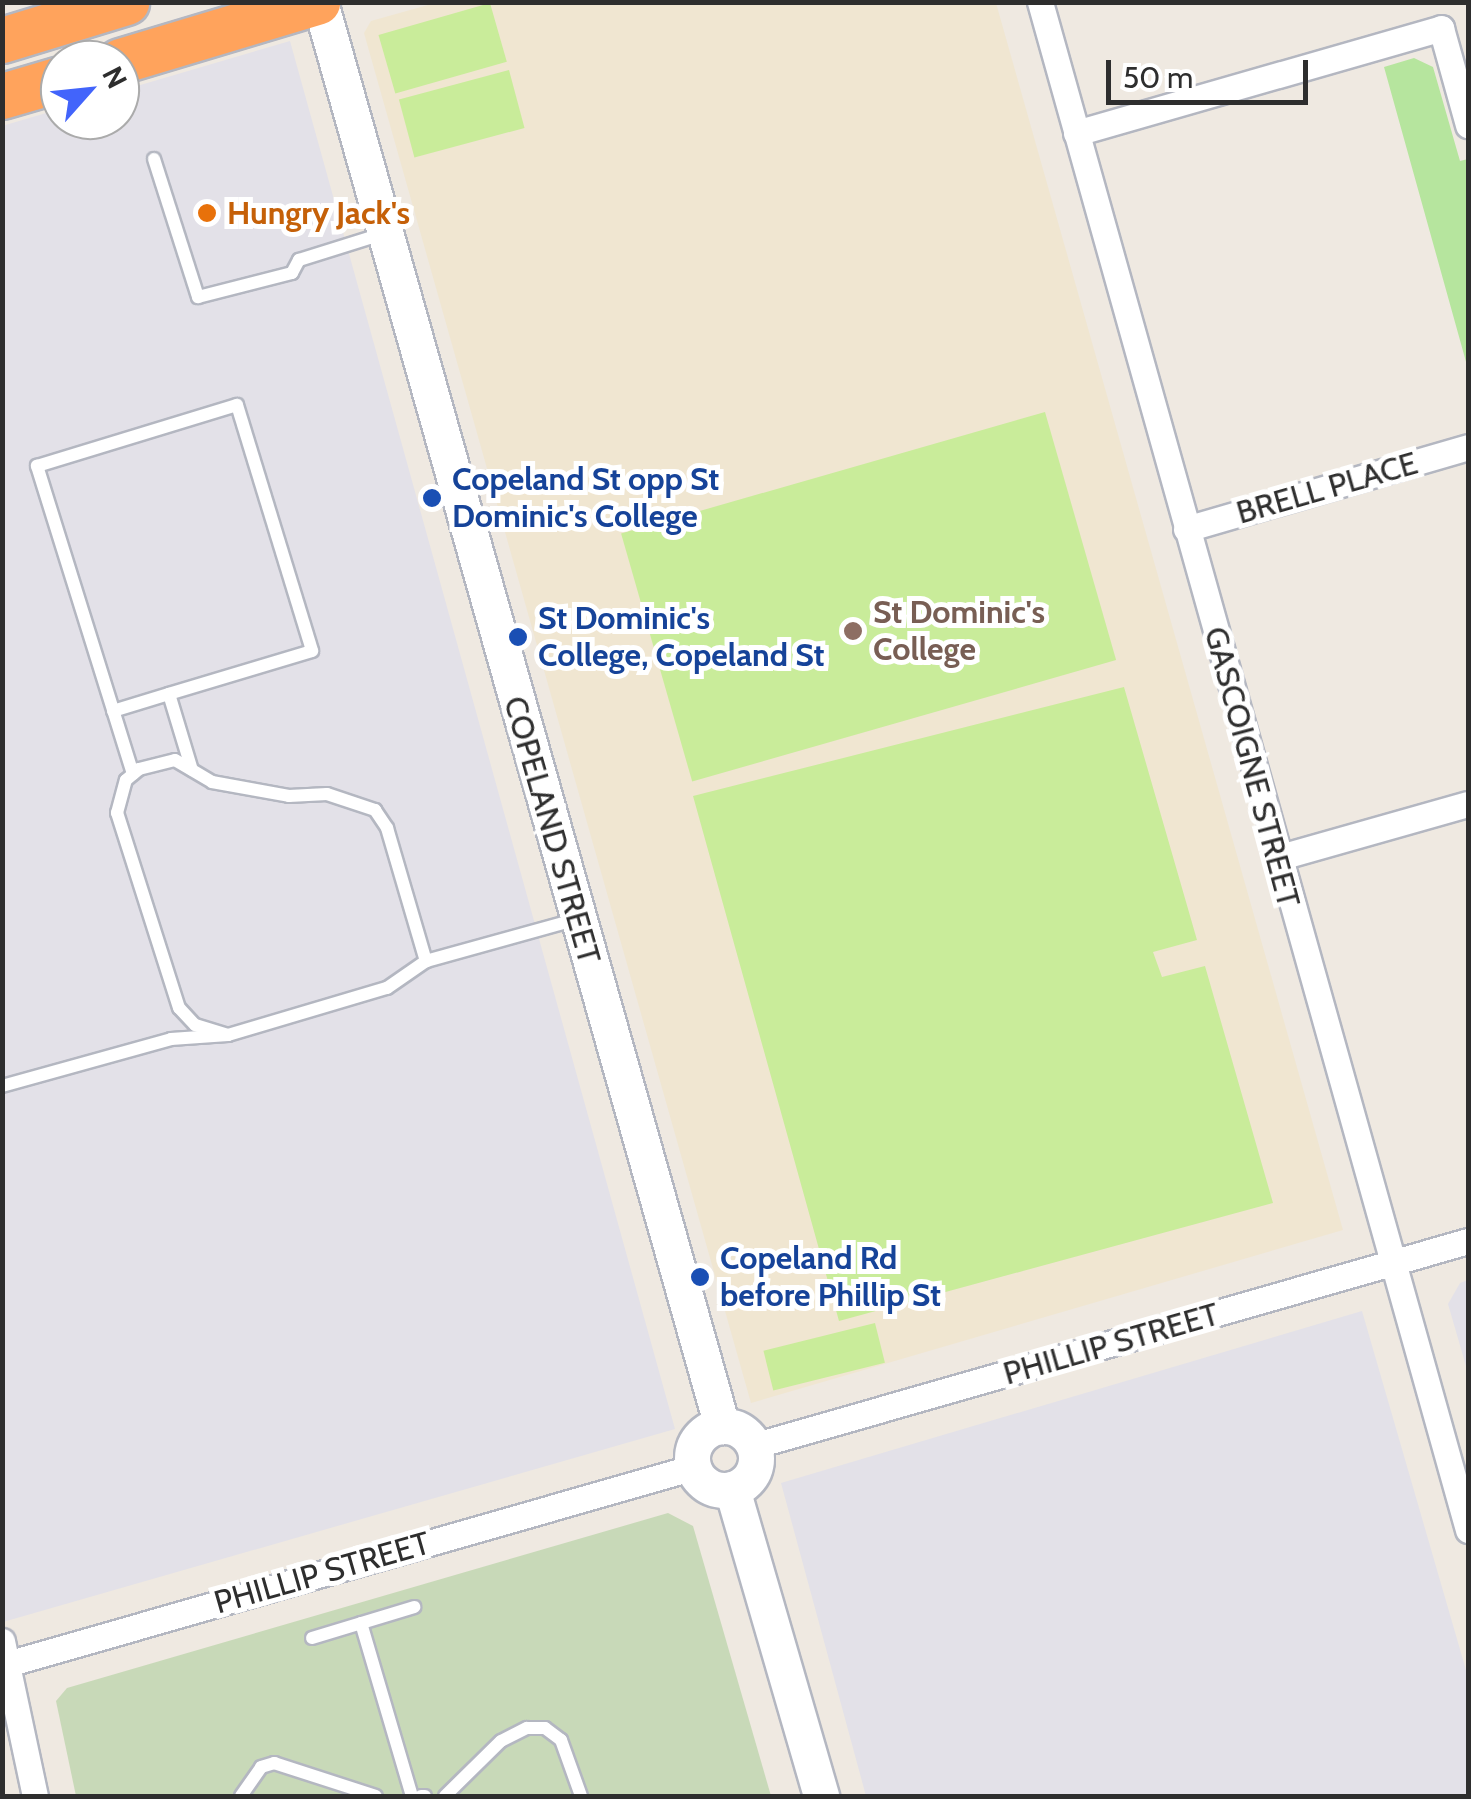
<!DOCTYPE html>
<style>
body{margin:0}
#map{position:relative;width:1471px;height:1799px;overflow:hidden;background:#efe9e1;font-family:Cabin,sans-serif}
div>[style]{position:absolute}
.industrial>*{inset:0;background:#e3e1e8}
.education>*{inset:0;background:#f0e6d1}
.green>*{inset:0;background:#b6e59e}
.cemetery>*{inset:0;background:#c8d9b8}
.pitch>*{inset:0;background:#c9ec9a;transform-origin:0 0}
.roads{filter:drop-shadow(2px 0 #b4b7c1) drop-shadow(-2px 0 #b4b7c1) drop-shadow(0 2px #b4b7c1) drop-shadow(0 -2px #b4b7c1)}
.lane>*{height:12px;margin:-6px;padding:0 6px;transform-origin:6px;border-radius:6px;background:#fff}
.street>*{height:25px;margin:-12.5px;padding:0 12.5px;transform-origin:12.5px;border-radius:12.5px;background:#fff}
.secondary>*{height:35px;margin:-17.5px;padding:0 17.5px;transform-origin:17.5px;border-radius:17.5px;background:#fff}
.secondary>.ring{margin:-17.5px;padding:0;box-sizing:content-box;background:none;border:35px solid #fff;border-radius:50%}
.highway>*{height:45px;margin:-22.5px;padding:0 22.5px;transform-origin:22.5px;border-radius:22.5px;background:#ffa35c}
.dots>*{width:28px;height:28px;translate:-50% -50%;box-sizing:border-box;border:5px solid #fff;border-radius:50%}
span{translate:-50% -50%;white-space:nowrap;text-align:center;line-height:1.15;-webkit-text-stroke:10px #fff;paint-order:stroke}
.food-label{font-size:32px;color:#c56008;font-weight:700}
.left{translate:0 -50%;text-align:left}
.transit-label{font-size:32px;color:#164399;font-weight:700}
.street-label{font-size:32px;color:#2e2e2e}
.education-label{font-size:32px;color:#785e54;font-weight:700}
.frame{position:absolute;inset:0;border:5px solid #2e2e2e;pointer-events:none}
.north{position:absolute;left:40px;top:40px;width:100px;height:100px;box-sizing:border-box;background:#fff;border:2px solid #ababab;border-radius:50%;rotate:63deg;font-size:28px;font-weight:700;line-height:40px;text-align:center;color:#2e2e2e}
.north::after{content:'';display:block;margin:auto;width:35px;height:45px;background:#4264fb;clip-path:polygon(50% 0,100% 100%,50% 72%,0 100%)}
.scale{position:absolute;left:1106px;top:60px;width:202px;height:45px;box-sizing:border-box;border:5px solid #2e2e2e;border-top:0;padding-left:12px;font-size:30px;line-height:35px;white-space:nowrap;color:#2e2e2e;-webkit-text-stroke:8px #fff;paint-order:stroke}
</style>
<div id="map">
<div class="industrial">
<div style="clip-path:polygon(290px 41px,675px 1429px,3px 1622px,2px 126px,60px 109px,60px 120px,120px 120px,120px 91px)"></div>
<div style="clip-path:polygon(1468px 1280px,1468px 1373px,1448px 1304px,1460px 1283px)"></div>
<div style="clip-path:polygon(1362px 1311px,1468px 1677px,1468px 1796px,866px 1796px,781px 1483px)"></div>
</div>
<div class="education">
<div style="clip-path:polygon(435px 3px,996px 3px,1343px 1230px,751px 1403px,364px 33px,371px 21px)"></div>
</div>
<div class="green">
<div style="clip-path:polygon(1414px 58px,1433px 67px,1460px 161px,1468px 159px,1468px 369px,1384px 67px)"></div>
</div>
<div class="cemetery">
<div style="clip-path:polygon(668px 1513px,693px 1526px,771px 1796px,76px 1796px,56px 1701px,67px 1688px)"></div>
</div>
<div class="pitch">
<div style="left:490px;top:3px;width:61px;height:116px;rotate:74deg"></div>
<div style="left:509px;top:70px;width:60px;height:114px;rotate:75deg"></div>
<div style="left:1045px;top:412px;width:258px;height:441px;rotate:74deg"></div>
<div style="clip-path:polygon(1124px 687px,1197px 940px,1153px 952px,1162px 977px,1205px 966px,1273px 1203px,839px 1321px,693px 796px)"></div>
<div style="left:875px;top:1323px;width:41px;height:115px;rotate:76deg"></div>
</div>
<div class="roads">
<div class="lane">
<div style="left:154px;top:159px;width:145px;rotate:72.3deg"></div>
<div style="left:198px;top:297px;width:97px;rotate:-14.3deg"></div>
<div style="left:292px;top:273px;width:15px;rotate:-62deg"></div>
<div style="left:299px;top:260px;width:87px;rotate:-17.4deg"></div>
<div style="left:113px;top:711px;width:59px;rotate:-16.9deg"></div>
<div style="left:133px;top:774px;width:323px;rotate:-107.3deg"></div>
<div style="left:37px;top:466px;width:209px;rotate:-17deg"></div>
<div style="left:237px;top:405px;width:257px;rotate:73deg"></div>
<div style="left:312px;top:651px;width:149px;rotate:163.3deg"></div>
<div style="left:169px;top:694px;width:79px;rotate:73.2deg"></div>
<div style="left:228px;top:1035px;width:34px;rotate:-163deg"></div>
<div style="left:195px;top:1025px;width:23px;rotate:-133deg"></div>
<div style="left:179px;top:1008px;width:205px;rotate:-107.6deg"></div>
<div style="left:117px;top:813px;width:34px;rotate:-75deg"></div>
<div style="left:126px;top:780px;width:17px;rotate:-40deg"></div>
<div style="left:139px;top:769px;width:37px;rotate:-14deg"></div>
<div style="left:175px;top:760px;width:43px;rotate:30.7deg"></div>
<div style="left:212px;top:782px;width:78px;rotate:10.3deg"></div>
<div style="left:289px;top:796px;width:38px;rotate:-3deg"></div>
<div style="left:327px;top:794px;width:51px;rotate:18.4deg"></div>
<div style="left:375px;top:810px;width:22px;rotate:56deg"></div>
<div style="left:387px;top:828px;width:139px;rotate:73.7deg"></div>
<div style="left:2px;top:1086px;width:175px;rotate:-15.5deg"></div>
<div style="left:171px;top:1039px;width:57px;rotate:-4deg"></div>
<div style="left:228px;top:1035px;width:166px;rotate:-16.5deg"></div>
<div style="left:387px;top:988px;width:47px;rotate:-34.7deg"></div>
<div style="left:426px;top:961px;width:157px;rotate:-15.5deg"></div>
<div style="left:361px;top:1623px;width:180px;rotate:73.6deg"></div>
<div style="left:312px;top:1638px;width:107px;rotate:-16.9deg"></div>
<div style="left:241px;top:1796px;width:35px;rotate:-55deg"></div>
<div style="left:261px;top:1767px;width:14px;rotate:-17deg"></div>
<div style="left:274px;top:1763px;width:107px;rotate:17.9deg"></div>
<div style="left:421px;top:1796px;width:4px"></div>
<div style="left:445px;top:1796px;width:78px;rotate:-44.5deg"></div>
<div style="left:501px;top:1741px;width:29px;rotate:-27deg"></div>
<div style="left:527px;top:1728px;width:18px"></div>
<div style="left:545px;top:1728px;width:20px;rotate:37deg"></div>
<div style="left:561px;top:1740px;width:59px;rotate:70.3deg"></div>
</div>
<div class="street">
<div style="left:1040px;top:2px;width:1587px;rotate:74.35deg"></div>
<div style="left:1076px;top:133px;width:380px;rotate:-16deg"></div>
<div style="left:1441px;top:28px;width:101px;rotate:74.4deg"></div>
<div style="left:1186px;top:529px;width:294px;rotate:-16.2deg"></div>
<div style="left:1277px;top:858px;width:198px;rotate:-15.8deg"></div>
<div style="left:753px;top:1446px;width:744px;rotate:-16deg"></div>
<div style="left:2px;top:1641px;width:158px;rotate:78deg"></div>
<div style="left:7px;top:1664px;width:715px;rotate:-16deg"></div>
</div>
<div class="secondary">
<div style="left:320px;top:2px;width:1480px;rotate:74.24deg"></div>
<div class="ring" style="left:692px;top:1426px;width:29px;height:29px"></div>
<div style="left:732px;top:1489px;width:320px;rotate:73.8deg"></div>
</div>
<div class="highway">
<div style="left:2px;top:40px;width:130px;rotate:-17deg"></div>
<div style="left:120px;top:61px;width:206px;rotate:-16.7deg"></div>
<div style="left:2px;top:96px;width:60px;rotate:-16.3deg"></div>
</div>
</div>
<div class="dots">
<div style="left:207px;top:213px;background:#e8710a"></div>
<div style="left:432px;top:498px;background:#1a4fb4"></div>
<div style="left:853px;top:631px;background:#8d6e63"></div>
<div style="left:518px;top:637px;background:#1a4fb4"></div>
<div style="left:700px;top:1277px;background:#1a4fb4"></div>
</div>
<div class="food-label">
<span class="left" style="left:227px;top:213px">Hungry Jack's</span>
</div>
<div class="transit-label">
<span class="left" style="left:452px;top:498px">Copeland St opp St<br>Dominic's College</span>
<span class="left" style="left:538px;top:637px">St Dominic's<br>College, Copeland St</span>
<span class="left" style="left:720px;top:1277px">Copeland Rd<br>before Phillip St</span>
</div>
<div class="street-label">
<span style="left:1327px;top:488px;rotate:-16deg">BRELL PLACE</span>
<span style="left:1252px;top:767px;rotate:75deg">GASCOIGNE STREET</span>
<span style="left:552px;top:830px;rotate:74deg">COPELAND STREET</span>
<span style="left:1111px;top:1344px;rotate:-16deg">PHILLIP STREET</span>
<span style="left:322px;top:1573px;rotate:-16deg">PHILLIP STREET</span>
</div>
<div class="education-label">
<span class="left" style="left:873px;top:631px">St Dominic's<br>College</span>
</div>
<div class="frame"></div>
<div class="north">N</div>
<div class="scale">50 m</div>
</div>
